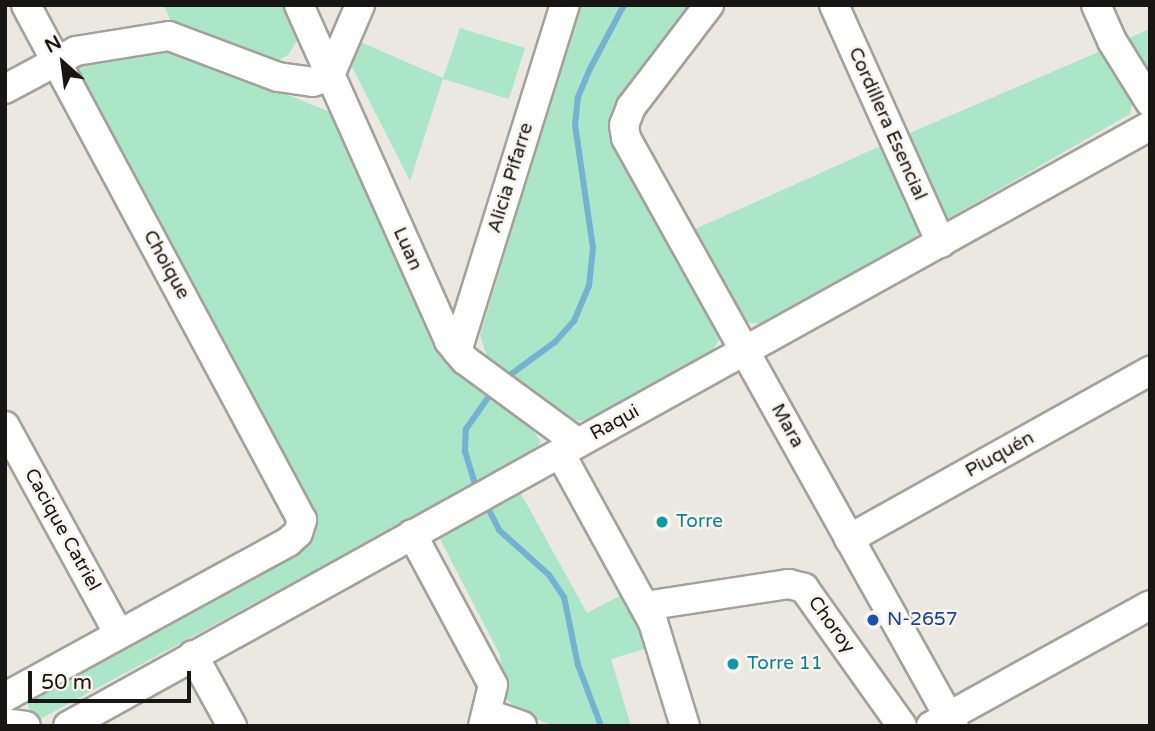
<!DOCTYPE html>
<meta charset="utf-8">
<style>
body{margin:0}
#map{position:relative;width:1155px;height:731px;overflow:hidden;background:#ebe7e1;font-family:"Varela Round",sans-serif}
div>[style]{position:absolute}
.green>*{inset:0;background:#aae6c7}
.stream>*{height:6px;margin:-3px;padding:0 3px;transform-origin:3px;border-radius:3px;background:#75b1d1}
.roads{filter:drop-shadow(2px 0 #a4a19b) drop-shadow(-2px 0 #a4a19b) drop-shadow(0 2px #a4a19b) drop-shadow(0 -2px #a4a19b)}
.minor>*{height:28px;margin:-14px;padding:0 14px;transform-origin:14px;border-radius:14px;background:#fff}
.dots>*{width:19px;height:19px;translate:-50% -50%;box-sizing:border-box;border:4px solid #f8f4ee;border-radius:50%}
span{translate:-50% -50%;white-space:nowrap;text-align:center;line-height:1.15;-webkit-text-stroke:5px #f8f4ee;paint-order:stroke}
.street-label{font-size:19px;color:#181614}
.culture-label{font-size:19px;color:#0d838f}
.left{translate:0 -50%;text-align:left}
.transit-label{font-size:19px;color:#164399}
.frame{position:absolute;inset:0;border:7px solid #181614;pointer-events:none}
.north{position:absolute;left:28px;top:28px;width:70px;height:70px;-webkit-text-stroke:5px #f8f4ee;paint-order:stroke;rotate:332deg;font-size:19px;font-weight:700;line-height:28px;text-align:center;color:#181614}
.north::after{content:'';display:block;margin:auto;width:24px;height:32px;background:#181614;clip-path:polygon(50% 0,100% 100%,50% 72%,0 100%)}
.scale{position:absolute;left:28px;top:671px;width:163px;height:32px;box-sizing:border-box;border:4px solid #181614;border-top:0;padding-left:9px;font-size:21px;line-height:24px;white-space:nowrap;color:#181614;-webkit-text-stroke:5px #f8f4ee;paint-order:stroke}
</style>
<div id="map">
<div class="green">
<div style="clip-path:polygon(164px 5px,285px 5px,297px 41px,288px 55px,274px 63px,173px 27px)"></div>
<div style="clip-path:polygon(580px 5px,693px 5px,618px 103px,721px 336px,711px 354px,597px 417px,580px 421px,566px 417px,502px 372px,487px 356px,480px 335px)"></div>
<div style="clip-path:polygon(460px 28px,525px 48px,509px 99px,443px 79px,410px 181px,350px 63px,358px 41px,443px 78px)"></div>
<div style="clip-path:polygon(1150px 29px,1150px 80px,1124px 40px)"></div>
<div style="clip-path:polygon(171px 47px,330px 112px,440px 357px,529px 425px,541px 442px,535px 450px,475px 484px,40px 719px,31px 715px,26px 699px,304px 540px,76px 71px,83px 62px)"></div>
<div style="clip-path:polygon(1103px 50px,1133px 100px,1130px 114px,946px 220px,903px 136px)"></div>
<div style="clip-path:polygon(883px 145px,921px 229px,915px 240px,760px 324px,745px 322px,693px 230px)"></div>
<div style="clip-path:polygon(520px 492px,587px 613px,627px 592px,651px 647px,611px 659px,631px 726px,554px 726px,521px 713px,505px 698px,500px 655px,438px 535px)"></div>
</div>
<div class="stream">
<div style="left:510px;top:375px;width:56px;rotate:-36.3deg"></div>
<div style="left:555px;top:342px;width:28px;rotate:-48deg"></div>
<div style="left:574px;top:321px;width:38px;rotate:-67deg"></div>
<div style="left:589px;top:286px;width:38px;rotate:-84deg"></div>
<div style="left:593px;top:248px;width:124px;rotate:-98.3deg"></div>
<div style="left:575px;top:125px;width:28px;rotate:-84deg"></div>
<div style="left:578px;top:97px;width:33px;rotate:-67deg"></div>
<div style="left:591px;top:67px;width:70px;rotate:-62deg"></div>
<div style="left:475px;top:484px;width:34px;rotate:-107deg"></div>
<div style="left:465px;top:452px;width:23px;rotate:-88deg"></div>
<div style="left:466px;top:429px;width:37px;rotate:-55deg"></div>
<div style="left:488px;top:508px;width:25px;rotate:63deg"></div>
<div style="left:499px;top:530px;width:67px;rotate:42deg"></div>
<div style="left:549px;top:575px;width:27px;rotate:56deg"></div>
<div style="left:564px;top:597px;width:69px;rotate:78.4deg"></div>
<div style="left:578px;top:665px;width:65px;rotate:69.3deg"></div>
</div>
<div class="roads">
<div class="minor">
<div style="left:299px;top:5px;width:368px;rotate:65.9deg"></div>
<div style="left:449px;top:341px;width:25px;rotate:50deg"></div>
<div style="left:465px;top:360px;width:140px;rotate:36.3deg"></div>
<div style="left:709px;top:5px;width:128px;rotate:127.4deg"></div>
<div style="left:631px;top:107px;width:19px;rotate:111deg"></div>
<div style="left:624px;top:125px;width:13px;rotate:81deg"></div>
<div style="left:626px;top:138px;width:673px;rotate:60.85deg"></div>
<div style="left:834px;top:5px;width:261px;rotate:65.8deg"></div>
<div style="left:1096px;top:5px;width:39px;rotate:66deg"></div>
<div style="left:1112px;top:41px;width:72px;rotate:58.1deg"></div>
<div style="left:5px;top:89px;width:81px;rotate:-28.2deg"></div>
<div style="left:76px;top:51px;width:94px;rotate:-9.2deg"></div>
<div style="left:169px;top:36px;width:116px;rotate:20.6deg"></div>
<div style="left:278px;top:77px;width:35px;rotate:8deg"></div>
<div style="left:313px;top:82px;width:18px;rotate:-22deg"></div>
<div style="left:330px;top:75px;width:76px;rotate:-66.8deg"></div>
<div style="left:457px;top:351px;width:362px;rotate:-72.7deg"></div>
<div style="left:5px;top:426px;width:237px;rotate:61.3deg"></div>
<div style="left:560px;top:453px;width:193px;rotate:61.2deg"></div>
<div style="left:653px;top:622px;width:109px;rotate:72.9deg"></div>
<div style="left:412px;top:534px;width:171px;rotate:61.8deg"></div>
<div style="left:493px;top:685px;width:42px;rotate:103.7deg"></div>
<div style="left:849px;top:539px;width:345px;rotate:-29.2deg"></div>
<div style="left:645px;top:606px;width:146px;rotate:-8.7deg"></div>
<div style="left:789px;top:584px;width:16px;rotate:15deg"></div>
<div style="left:804px;top:588px;width:169px;rotate:54.6deg"></div>
<div style="left:193px;top:655px;width:81px;rotate:61.2deg"></div>
<div style="left:5px;top:697px;width:323px;rotate:-28.7deg"></div>
<div style="left:288px;top:542px;width:13px;rotate:-42deg"></div>
<div style="left:298px;top:533px;width:14px;rotate:-73deg"></div>
<div style="left:302px;top:520px;width:584px;rotate:-118.19deg"></div>
<div style="left:488px;top:714px;width:36px;rotate:19deg"></div>
<div style="left:5px;top:723px;width:21px;rotate:8deg"></div>
<div style="left:68px;top:726px;width:1237px;rotate:-29.01deg"></div>
<div style="left:931px;top:726px;width:250px;rotate:-28.9deg"></div>
</div>
</div>
<div class="dots">
<div style="left:662px;top:522px;background:#0f9aa8"></div>
<div style="left:873px;top:620px;background:#1a4fb4"></div>
<div style="left:733px;top:664px;background:#0f9aa8"></div>
</div>
<div class="street-label">
<span style="left:887px;top:124px;rotate:66deg">Cordillera Esencial</span>
<span style="left:511px;top:178px;rotate:-73deg">Alicia Pifarre</span>
<span style="left:407px;top:249px;rotate:66deg">Luan</span>
<span style="left:166px;top:265px;rotate:61deg">Choique</span>
<span style="left:615px;top:423px;rotate:-29deg">Raqui</span>
<span style="left:787px;top:426px;rotate:61deg">Mara</span>
<span style="left:1000px;top:455px;rotate:-29deg">Piuquén</span>
<span style="left:62px;top:530px;rotate:61deg">Cacique Catriel</span>
<span style="left:831px;top:625px;rotate:54deg">Choroy</span>
</div>
<div class="culture-label">
<span class="left" style="left:676px;top:522px">Torre</span>
<span class="left" style="left:747px;top:664px">Torre 11</span>
</div>
<div class="transit-label">
<span class="left" style="left:887px;top:620px">N-2657</span>
</div>
<div class="frame"></div>
<div class="north">N</div>
<div class="scale">50 m</div>
</div>
